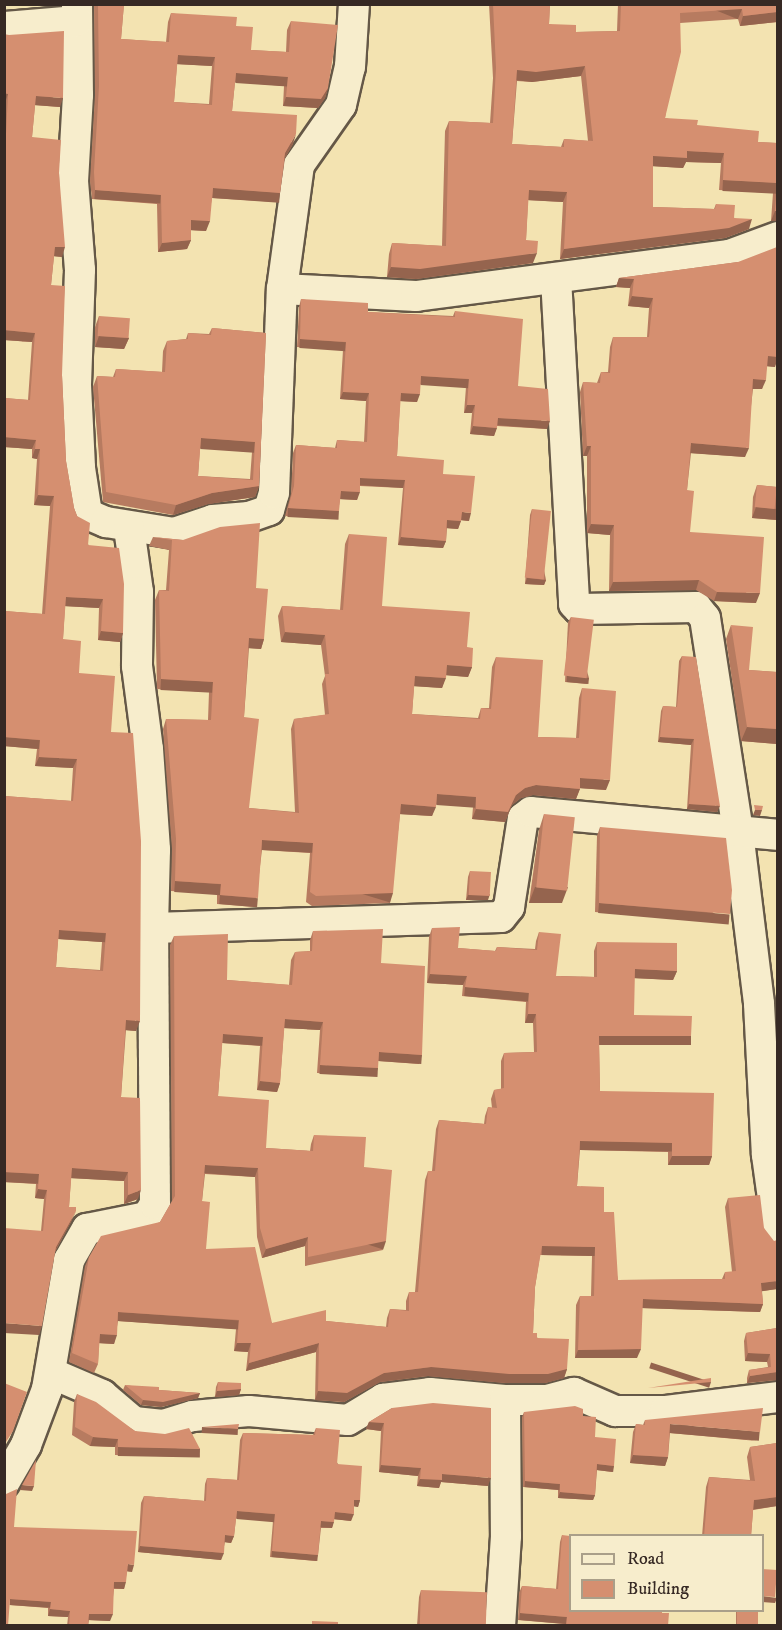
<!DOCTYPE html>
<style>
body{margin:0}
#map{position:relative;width:782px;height:1630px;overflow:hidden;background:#f3e3b1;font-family:"IM FELL DW Pica",serif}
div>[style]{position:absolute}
.roads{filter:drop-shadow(2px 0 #655847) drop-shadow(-2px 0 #655847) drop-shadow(0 2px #655847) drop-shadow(0 -2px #655847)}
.minor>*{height:30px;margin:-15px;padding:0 15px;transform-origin:15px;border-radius:15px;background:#f7edcc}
.wall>*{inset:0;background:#b77b60;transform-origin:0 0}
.shaded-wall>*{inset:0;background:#95644e;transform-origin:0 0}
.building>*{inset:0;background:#d58f70;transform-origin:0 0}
span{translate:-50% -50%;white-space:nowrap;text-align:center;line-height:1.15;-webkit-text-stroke:6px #f7edcc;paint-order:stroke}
.frame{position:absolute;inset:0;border:6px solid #362924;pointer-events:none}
.legend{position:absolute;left:569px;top:1534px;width:195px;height:78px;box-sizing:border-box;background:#f7edcc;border:2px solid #aa9f89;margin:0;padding:8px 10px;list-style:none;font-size:18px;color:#362924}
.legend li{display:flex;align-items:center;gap:12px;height:30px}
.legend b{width:30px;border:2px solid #aa9f89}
</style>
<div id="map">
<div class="roads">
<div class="minor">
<div style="left:77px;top:4px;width:91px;rotate:89.4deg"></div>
<div style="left:78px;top:95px;width:86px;rotate:93.3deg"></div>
<div style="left:73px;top:181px;width:89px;rotate:85.5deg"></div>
<div style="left:80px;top:270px;width:115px;rotate:92deg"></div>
<div style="left:76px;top:385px;width:83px;rotate:87.2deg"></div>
<div style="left:80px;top:468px;width:47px;rotate:81.3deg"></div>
<div style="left:87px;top:514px;width:21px;rotate:23deg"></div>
<div style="left:106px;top:522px;width:69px;rotate:9.2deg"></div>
<div style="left:174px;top:533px;width:41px;rotate:-18.4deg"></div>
<div style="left:213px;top:520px;width:36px;rotate:-5deg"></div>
<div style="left:249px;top:517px;width:21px;rotate:-19deg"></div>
<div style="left:269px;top:510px;width:18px;rotate:-74deg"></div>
<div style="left:274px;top:493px;width:204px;rotate:-87.8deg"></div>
<div style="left:282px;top:289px;width:134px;rotate:3deg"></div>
<div style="left:416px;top:296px;width:316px;rotate:-7.5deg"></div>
<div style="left:729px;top:255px;width:52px;rotate:-20.2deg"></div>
<div style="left:4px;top:27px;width:73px;rotate:-4.7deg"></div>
<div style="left:556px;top:278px;width:326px;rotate:86.8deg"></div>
<div style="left:574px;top:604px;width:7px;rotate:45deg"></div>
<div style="left:579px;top:609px;width:117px;rotate:-1deg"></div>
<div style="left:696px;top:607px;width:14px;rotate:51deg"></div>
<div style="left:705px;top:618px;width:217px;rotate:81.2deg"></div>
<div style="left:738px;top:832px;width:173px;rotate:83deg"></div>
<div style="left:759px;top:1004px;width:151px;rotate:87deg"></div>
<div style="left:767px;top:1155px;width:80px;rotate:82.1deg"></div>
<div style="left:282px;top:289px;width:125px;rotate:-82.2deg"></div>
<div style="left:299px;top:165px;width:73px;rotate:-55deg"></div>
<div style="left:341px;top:105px;width:39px;rotate:-77deg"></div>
<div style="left:350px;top:67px;width:63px;rotate:-86.4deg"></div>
<div style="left:129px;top:528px;width:65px;rotate:82deg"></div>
<div style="left:138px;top:592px;width:74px;rotate:90.8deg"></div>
<div style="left:137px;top:666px;width:84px;rotate:82.5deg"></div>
<div style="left:148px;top:749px;width:101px;rotate:86deg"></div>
<div style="left:155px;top:850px;width:78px;rotate:91.5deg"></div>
<div style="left:51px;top:1373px;width:56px;rotate:23.3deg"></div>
<div style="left:102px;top:1395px;width:42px;rotate:40.2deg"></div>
<div style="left:134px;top:1422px;width:29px;rotate:6deg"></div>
<div style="left:163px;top:1425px;width:31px;rotate:-17deg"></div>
<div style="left:193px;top:1416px;width:56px;rotate:-5.1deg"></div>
<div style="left:249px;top:1411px;width:99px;rotate:5.2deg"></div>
<div style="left:348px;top:1420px;width:41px;rotate:-31deg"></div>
<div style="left:383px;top:1399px;width:47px;rotate:-7.3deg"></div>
<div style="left:430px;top:1393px;width:75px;rotate:5.3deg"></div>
<div style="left:505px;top:1400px;width:136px;rotate:89.6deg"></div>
<div style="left:506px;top:1536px;width:90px;rotate:93.8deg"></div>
<div style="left:505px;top:1400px;width:42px"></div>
<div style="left:547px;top:1400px;width:28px;rotate:-15deg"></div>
<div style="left:574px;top:1393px;width:45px;rotate:23.7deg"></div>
<div style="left:615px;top:1411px;width:50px"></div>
<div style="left:665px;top:1411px;width:114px;rotate:-7.1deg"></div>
<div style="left:4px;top:1483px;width:44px;rotate:-59.9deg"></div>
<div style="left:26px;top:1445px;width:60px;rotate:-69.4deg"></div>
<div style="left:47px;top:1389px;width:131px;rotate:-80.3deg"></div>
<div style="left:69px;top:1260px;width:36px;rotate:-60deg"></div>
<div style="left:87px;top:1229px;width:61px;rotate:-11.3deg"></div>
<div style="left:147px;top:1217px;width:15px;rotate:-58deg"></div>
<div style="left:155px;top:1204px;width:276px;rotate:-90.4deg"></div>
<div style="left:153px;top:928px;width:348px;rotate:-1.8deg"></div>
<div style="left:501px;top:917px;width:13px;rotate:-51deg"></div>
<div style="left:509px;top:907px;width:90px;rotate:-81.1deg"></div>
<div style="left:523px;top:818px;width:10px;rotate:-37deg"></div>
<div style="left:531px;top:812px;width:248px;rotate:5.3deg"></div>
</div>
</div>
<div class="wall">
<div style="clip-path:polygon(evenodd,94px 4px,124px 4px,121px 39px,166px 42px,168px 22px,171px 13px,236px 26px,251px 50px,286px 52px,287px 30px,291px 21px,328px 88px,325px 98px,318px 108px,283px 106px,284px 86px,235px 82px,232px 111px,293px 144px,285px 158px,280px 193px,276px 202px,212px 198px,206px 231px,191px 230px,191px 240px,187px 249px,158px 252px,157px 204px,92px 199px,90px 181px,95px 95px,94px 4px,177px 64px,212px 66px,209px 104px,174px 102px,177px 64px)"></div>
<div style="clip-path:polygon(evenodd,489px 4px,550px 4px,549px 24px,576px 32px,617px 31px,618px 4px,777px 4px,777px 22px,740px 26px,738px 19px,680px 23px,665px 118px,758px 142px,777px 143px,777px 221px,771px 221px,773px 193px,719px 190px,721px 163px,686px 162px,683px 168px,653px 166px,653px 207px,714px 209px,716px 204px,749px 229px,725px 238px,560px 259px,563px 202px,528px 200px,526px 240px,533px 263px,416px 279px,387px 277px,389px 254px,392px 243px,442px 246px,445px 131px,449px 121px,490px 123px,493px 78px,489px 4px,581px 76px,588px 141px,564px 139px,561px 147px,512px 144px,517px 81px,532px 82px,581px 76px)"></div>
<div style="clip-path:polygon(evenodd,4px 34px,60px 107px,35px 105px,32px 137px,59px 173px,62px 257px,54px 256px,51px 285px,62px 375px,66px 461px,74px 508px,123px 633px,120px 642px,98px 640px,99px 608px,65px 606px,63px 639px,79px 673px,111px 732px,136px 1031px,126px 1030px,121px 1097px,138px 1199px,124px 1204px,124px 1181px,71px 1178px,69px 1207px,72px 1220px,55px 1252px,39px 1335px,41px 1231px,44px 1199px,35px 1198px,36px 1184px,4px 1182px,4px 796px,71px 801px,73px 768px,35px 766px,37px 749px,4px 746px,4px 611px,42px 614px,50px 506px,34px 505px,37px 459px,32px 458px,32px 449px,4px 447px,4px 398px,28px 400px,32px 342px,4px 340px,4px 34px,58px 939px,102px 942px,100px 970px,56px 967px,58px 939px)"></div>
<div style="clip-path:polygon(738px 262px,775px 367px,767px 366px,762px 389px,753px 389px,745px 457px,691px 453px,687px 490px,690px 532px,756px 603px,714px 601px,696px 590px,609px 591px,610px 535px,587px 533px,587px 456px,583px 456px,580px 392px,583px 382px,597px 383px,601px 372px,608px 372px,610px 347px,613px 337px,647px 337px,649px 308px,628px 306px,630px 288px,616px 287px,619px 278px)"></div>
<div style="clip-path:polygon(301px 299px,368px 312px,453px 316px,455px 311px,518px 386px,547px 429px,497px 426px,494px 436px,470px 434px,472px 413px,464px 413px,466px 387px,420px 384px,417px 402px,400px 401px,397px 456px,443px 474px,469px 521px,461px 520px,458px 529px,447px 528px,446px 541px,443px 548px,398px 545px,403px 488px,360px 486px,357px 500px,340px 499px,337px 519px,285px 516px,291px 494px,293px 453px,296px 445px,335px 448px,337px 440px,364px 442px,366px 401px,340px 399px,343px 350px,297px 347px,299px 307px)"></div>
<div style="clip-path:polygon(99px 316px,129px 338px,124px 349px,95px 347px,95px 327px)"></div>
<div style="clip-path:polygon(evenodd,212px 328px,266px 333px,259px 486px,255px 497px,208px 504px,173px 515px,103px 502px,93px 387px,97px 376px,113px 377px,116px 369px,162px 372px,163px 351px,167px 341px,186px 339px,188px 333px,209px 334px,212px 328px,200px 448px,252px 452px,250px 479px,198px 476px,200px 448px)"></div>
<div style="clip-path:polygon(757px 485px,777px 487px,777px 520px,752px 518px,753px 497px)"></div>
<div style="clip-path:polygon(532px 509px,546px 580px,544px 585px,525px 584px,530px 515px)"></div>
<div style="clip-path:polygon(349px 534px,382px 606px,467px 647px,472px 667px,468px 677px,446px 675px,442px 688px,414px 686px,412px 714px,478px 718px,481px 708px,489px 708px,492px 667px,496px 657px,538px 737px,576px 738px,579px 698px,582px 688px,606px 790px,580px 788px,576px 799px,533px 795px,521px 798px,512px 805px,505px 822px,472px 819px,473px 807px,436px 804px,432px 816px,400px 814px,390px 903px,312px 906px,306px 902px,310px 853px,262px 850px,255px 907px,217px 904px,217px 894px,171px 891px,172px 849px,163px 729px,166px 719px,208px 720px,209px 692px,157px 689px,155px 600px,159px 590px,166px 590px,169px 550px,149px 546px,153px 537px,183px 540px,256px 588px,264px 639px,261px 649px,249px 648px,244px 717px,249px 808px,295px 812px,291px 729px,294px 719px,325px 715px,322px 684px,325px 676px,321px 645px,281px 642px,278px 616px,282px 606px,340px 610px,345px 544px)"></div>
<div style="clip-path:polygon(571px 617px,589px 678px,587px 684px,565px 682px,568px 622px)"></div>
<div style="clip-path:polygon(731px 625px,749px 670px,777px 672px,777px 744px,741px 741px,726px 639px)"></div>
<div style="clip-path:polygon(682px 656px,717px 812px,687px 809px,691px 745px,658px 742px,661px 711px,663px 706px,676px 707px,679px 661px)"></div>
<div style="clip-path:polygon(544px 814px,562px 903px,529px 903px,539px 830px)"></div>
<div style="clip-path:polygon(600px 827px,727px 923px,595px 912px,597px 836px)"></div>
<div style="clip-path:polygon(470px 871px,488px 900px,466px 900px,468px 877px)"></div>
<div style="clip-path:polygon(432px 928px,458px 948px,495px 951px,497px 947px,535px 949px,536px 941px,539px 932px,556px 976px,594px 977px,594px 951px,597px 942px,677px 971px,673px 980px,634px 978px,634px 1015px,691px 1036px,688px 1045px,599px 1045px,600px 1091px,712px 1156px,709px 1165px,668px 1165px,668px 1152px,580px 1150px,577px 1186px,604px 1212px,618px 1280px,722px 1279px,725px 1272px,732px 1272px,725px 1207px,728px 1198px,764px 1228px,777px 1289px,762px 1291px,763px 1304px,760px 1312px,642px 1308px,637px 1358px,575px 1358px,576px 1305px,580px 1296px,591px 1296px,592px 1256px,540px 1255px,535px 1287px,533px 1333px,567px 1369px,564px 1378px,545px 1383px,506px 1383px,428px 1376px,380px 1382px,344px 1402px,315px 1400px,316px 1352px,246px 1371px,248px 1352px,234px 1351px,236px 1329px,118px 1321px,114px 1344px,99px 1343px,98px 1364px,94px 1373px,69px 1362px,85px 1266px,89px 1257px,160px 1222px,172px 1201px,170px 945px,174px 936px,227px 980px,289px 985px,291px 960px,295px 952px,310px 951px,310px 940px,313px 931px,381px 963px,422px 1055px,419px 1064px,378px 1061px,378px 1068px,375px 1076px,317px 1073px,320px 1030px,284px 1028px,280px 1083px,277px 1092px,257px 1090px,260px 1046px,222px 1043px,218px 1096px,266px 1148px,310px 1151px,311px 1144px,314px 1135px,364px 1167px,383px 1250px,305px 1266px,305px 1246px,262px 1258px,257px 1237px,255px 1177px,205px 1174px,202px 1201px,206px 1249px,272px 1323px,326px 1321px,386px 1327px,387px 1318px,390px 1309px,406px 1310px,406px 1301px,409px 1292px,415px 1292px,425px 1180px,428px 1171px,432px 1171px,436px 1129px,439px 1120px,484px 1124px,485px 1116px,488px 1107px,492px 1108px,491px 1099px,494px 1090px,501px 1089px,501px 1061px,504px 1053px,534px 1052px,533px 1023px,525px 1023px,526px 1002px,462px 996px,463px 985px,427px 983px,429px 937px)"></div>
<div style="clip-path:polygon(777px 1328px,777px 1380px,747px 1383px,747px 1378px,749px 1370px,768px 1367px,767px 1362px,745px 1361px,744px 1341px,746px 1333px)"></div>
<div style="clip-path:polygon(218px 1382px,241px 1389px,239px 1395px,215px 1397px,216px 1387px)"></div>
<div style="clip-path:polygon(125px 1385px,159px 1390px,200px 1393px,198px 1398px,161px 1407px,141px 1405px,123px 1390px)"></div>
<div style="clip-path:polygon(77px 1394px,135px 1431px,197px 1457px,115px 1455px,115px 1447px,90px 1446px,72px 1435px,74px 1402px)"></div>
<div style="clip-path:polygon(392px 1408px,488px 1486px,441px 1482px,439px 1488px,417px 1486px,418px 1476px,379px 1472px,381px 1431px,366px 1429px,369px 1422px)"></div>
<div style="clip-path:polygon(524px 1412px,583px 1416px,595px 1437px,614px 1466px,612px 1472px,597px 1470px,595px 1495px,593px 1500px,558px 1498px,558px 1490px,523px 1487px,522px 1417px)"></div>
<div style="clip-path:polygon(645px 1420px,757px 1441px,670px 1433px,668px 1457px,665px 1466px,630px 1463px,633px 1432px,636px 1424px,643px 1425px)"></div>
<div style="clip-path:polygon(316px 1428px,360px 1500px,358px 1507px,354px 1506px,351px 1521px,334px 1519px,332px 1528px,321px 1528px,318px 1555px,316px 1561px,270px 1557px,273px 1521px,236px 1518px,234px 1536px,231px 1543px,225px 1542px,221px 1560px,138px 1552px,141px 1503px,144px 1496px,204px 1501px,205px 1484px,207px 1478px,237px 1480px,240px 1440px,243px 1433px,313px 1435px)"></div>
<div style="clip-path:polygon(777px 1443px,777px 1506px,753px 1510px,751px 1536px,702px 1536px,706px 1487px,709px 1477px,750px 1480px,747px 1457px,750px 1447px)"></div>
<div style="clip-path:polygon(14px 1527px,132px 1572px,127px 1571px,124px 1589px,114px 1589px,110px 1621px,89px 1620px,88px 1626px,67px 1626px,68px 1617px,48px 1616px,48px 1608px,10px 1605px)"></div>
<div style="clip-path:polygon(562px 1535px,662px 1613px,668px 1626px,564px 1626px,564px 1624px,518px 1620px,519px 1593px,522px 1586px,556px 1589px,560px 1542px)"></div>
<div style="clip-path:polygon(421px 1590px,487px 1626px,417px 1626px,419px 1597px)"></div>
<div style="left:736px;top:1611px;width:22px;height:15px"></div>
</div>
<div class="shaded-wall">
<div style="left:742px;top:9px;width:11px;height:62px;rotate:112deg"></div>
<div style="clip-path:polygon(777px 12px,777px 22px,740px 26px,743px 16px)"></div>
<div style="clip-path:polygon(178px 55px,215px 57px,212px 66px,174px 64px)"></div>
<div style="clip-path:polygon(585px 66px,581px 76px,532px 82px,514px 80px,517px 70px)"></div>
<div style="left:236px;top:73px;width:52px;height:10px;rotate:4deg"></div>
<div style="clip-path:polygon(328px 88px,325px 98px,318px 108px,283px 106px,286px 97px)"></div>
<div style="clip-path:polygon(4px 93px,8px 94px,5px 103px,4px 103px)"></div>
<div style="clip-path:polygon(36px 96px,63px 98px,60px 107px,33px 105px)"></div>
<div style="clip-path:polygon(296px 134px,293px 144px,282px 163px,285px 153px)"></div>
<div style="clip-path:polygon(687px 151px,724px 153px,721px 163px,686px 162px,683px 168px,649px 166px,653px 156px)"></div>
<div style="left:723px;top:180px;width:54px;height:11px;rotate:3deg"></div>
<div style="left:213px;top:188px;width:67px;height:10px;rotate:4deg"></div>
<div style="left:95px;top:190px;width:66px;height:9px;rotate:4deg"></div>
<div style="clip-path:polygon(529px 190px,567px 192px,563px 202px,525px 200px)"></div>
<div style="clip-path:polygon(775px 211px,777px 211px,777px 221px,771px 221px)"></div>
<div style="clip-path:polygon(752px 219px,749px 229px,725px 238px,560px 259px,564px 249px)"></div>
<div style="clip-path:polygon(191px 220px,210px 221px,206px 231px,187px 230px)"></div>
<div style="clip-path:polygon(191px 240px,187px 249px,158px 252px,162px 243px)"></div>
<div style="clip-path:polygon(55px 247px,65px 247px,62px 257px,51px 256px)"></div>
<div style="clip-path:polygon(537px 253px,533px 263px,416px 279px,387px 277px,391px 267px)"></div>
<div style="clip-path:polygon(619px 278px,634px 279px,630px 288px,616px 287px)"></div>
<div style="clip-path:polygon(632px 296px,653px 298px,649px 308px,628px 306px)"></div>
<div style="clip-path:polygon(4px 330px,35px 333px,32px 342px,4px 340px)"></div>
<div style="clip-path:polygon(99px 336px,129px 338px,124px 349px,95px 347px)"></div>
<div style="left:300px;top:339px;width:46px;height:9px;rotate:4deg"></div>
<div style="clip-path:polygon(777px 355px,777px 361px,775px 367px,764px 366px,768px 356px)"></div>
<div style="left:421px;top:376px;width:48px;height:9px;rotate:4deg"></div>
<div style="clip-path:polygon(753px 379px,766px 380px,762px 389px,750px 389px)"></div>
<div style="clip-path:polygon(343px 392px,369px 393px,366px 401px,340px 399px)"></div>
<div style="clip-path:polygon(401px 393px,420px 394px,417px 402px,398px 401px)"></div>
<div style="clip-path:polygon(467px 405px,475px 405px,472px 413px,464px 413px)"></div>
<div style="clip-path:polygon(498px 418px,550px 421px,547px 429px,495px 425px)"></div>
<div style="clip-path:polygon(473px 426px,497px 428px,494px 436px,470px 434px)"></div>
<div style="clip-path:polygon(4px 437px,36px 440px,32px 449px,4px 447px)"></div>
<div style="left:201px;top:438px;width:54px;height:11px;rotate:4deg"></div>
<div style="clip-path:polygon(691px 443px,749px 448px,745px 457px,688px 453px)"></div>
<div style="clip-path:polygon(587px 446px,591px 446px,587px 456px,583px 456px)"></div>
<div style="clip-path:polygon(35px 449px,40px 449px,37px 459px,32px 458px)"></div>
<div style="clip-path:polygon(360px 478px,405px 480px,403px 488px,357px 485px)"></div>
<div style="clip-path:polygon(259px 486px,255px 497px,208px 504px,173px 515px,176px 505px,212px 493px)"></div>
<div style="clip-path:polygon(341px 491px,360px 492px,357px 500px,338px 499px)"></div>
<div style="clip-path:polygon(38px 495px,54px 496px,50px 506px,34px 505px)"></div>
<div style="clip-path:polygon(756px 507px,777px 509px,777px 520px,752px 518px)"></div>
<div style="left:288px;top:508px;width:51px;height:9px;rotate:3deg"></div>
<div style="clip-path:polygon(462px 512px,471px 513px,469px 521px,459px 520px)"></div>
<div style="clip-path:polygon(447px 520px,461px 521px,458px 529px,444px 528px)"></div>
<div style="clip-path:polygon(591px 524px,614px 525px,610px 535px,587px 533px)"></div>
<div style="clip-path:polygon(401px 537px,446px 541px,443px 548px,398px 545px)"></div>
<div style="clip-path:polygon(527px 578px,546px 580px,544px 585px,525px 584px)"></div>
<div style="clip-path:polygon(699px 580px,696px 590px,609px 591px,613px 582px)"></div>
<div style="clip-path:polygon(717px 592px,760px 593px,756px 603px,714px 601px)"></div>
<div style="clip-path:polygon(66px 597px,103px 599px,99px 608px,62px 606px)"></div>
<div style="clip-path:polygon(101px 631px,123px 633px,120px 642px,98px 640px)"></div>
<div style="clip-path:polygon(285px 632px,325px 635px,321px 645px,281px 642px)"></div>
<div style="clip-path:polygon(249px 638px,264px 639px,261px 649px,246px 648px)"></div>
<div style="clip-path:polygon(447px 665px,472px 667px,468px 677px,443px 675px)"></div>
<div style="clip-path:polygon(415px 676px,446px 678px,442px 688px,411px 686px)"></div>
<div style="left:567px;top:676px;width:22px;height:6px;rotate:5deg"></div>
<div style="left:161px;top:679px;width:52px;height:11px;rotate:3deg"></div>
<div style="clip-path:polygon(747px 727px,777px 729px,777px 744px,741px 741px)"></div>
<div style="left:4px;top:737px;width:36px;height:9px;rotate:5deg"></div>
<div style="clip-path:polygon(660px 737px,694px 739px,691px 745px,658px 742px)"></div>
<div style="clip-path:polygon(39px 757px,77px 759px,73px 768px,35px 766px)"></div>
<div style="clip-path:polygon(580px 778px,610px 780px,606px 790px,577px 788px)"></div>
<div style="clip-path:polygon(536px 785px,580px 789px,576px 799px,533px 795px,521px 798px,512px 805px,505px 822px,472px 819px,476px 809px,516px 795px,525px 788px)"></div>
<div style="left:437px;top:794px;width:39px;height:11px;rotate:4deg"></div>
<div style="clip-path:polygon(401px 804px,436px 807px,432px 816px,398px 814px)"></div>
<div style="clip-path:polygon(689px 804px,720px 806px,717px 812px,687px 809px)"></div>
<div style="clip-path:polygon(755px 810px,762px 810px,760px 816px,753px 815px)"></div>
<div style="left:262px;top:840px;width:51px;height:10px;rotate:3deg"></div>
<div style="left:175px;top:881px;width:46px;height:11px;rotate:4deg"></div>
<div style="clip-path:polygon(535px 887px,568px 887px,562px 903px,529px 903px)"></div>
<div style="left:393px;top:893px;width:10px;height:77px;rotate:107deg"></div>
<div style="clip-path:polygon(490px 894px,488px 900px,466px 900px,468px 895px)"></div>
<div style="left:220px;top:895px;width:38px;height:9px;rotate:5deg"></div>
<div style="left:599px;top:903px;width:131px;height:10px;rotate:5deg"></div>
<div style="left:59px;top:930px;width:47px;height:9px;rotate:4deg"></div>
<div style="clip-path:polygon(635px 969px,677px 971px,673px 980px,631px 978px)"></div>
<div style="clip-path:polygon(430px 974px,467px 976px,463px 985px,427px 983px)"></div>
<div style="left:465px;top:987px;width:64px;height:9px;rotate:5deg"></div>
<div style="clip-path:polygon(528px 1014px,536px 1014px,533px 1023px,525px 1023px)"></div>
<div style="clip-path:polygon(285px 1019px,323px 1022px,320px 1030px,282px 1028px)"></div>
<div style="clip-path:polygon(126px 1020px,140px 1021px,136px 1031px,123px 1030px)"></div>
<div style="left:223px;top:1034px;width:40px;height:9px;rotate:4deg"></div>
<div style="left:599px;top:1036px;width:92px;height:9px"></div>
<div style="left:379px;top:1052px;width:43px;height:9px;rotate:4deg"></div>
<div style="left:320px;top:1065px;width:58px;height:9px;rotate:3deg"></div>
<div style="clip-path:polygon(260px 1081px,280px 1083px,277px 1092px,257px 1090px)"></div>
<div style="left:580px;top:1141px;width:92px;height:9px;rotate:1deg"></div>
<div style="clip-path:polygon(672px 1156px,712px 1156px,709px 1165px,668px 1165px)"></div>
<div style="clip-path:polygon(205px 1165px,258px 1168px,255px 1177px,202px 1173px)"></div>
<div style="clip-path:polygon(72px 1168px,128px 1172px,124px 1181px,68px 1178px)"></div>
<div style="left:4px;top:1172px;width:35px;height:10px;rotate:3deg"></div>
<div style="clip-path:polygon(38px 1189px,47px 1190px,44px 1199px,35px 1198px)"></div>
<div style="clip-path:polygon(141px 1190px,138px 1199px,124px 1204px,128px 1195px)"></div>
<div style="clip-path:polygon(76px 1211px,72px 1220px,52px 1257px,56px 1247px)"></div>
<div style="clip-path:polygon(308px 1237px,305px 1246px,262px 1258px,266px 1249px)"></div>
<div style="left:386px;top:1241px;width:9px;height:80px;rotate:108deg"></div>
<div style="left:542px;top:1246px;width:53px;height:9px;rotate:1deg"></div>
<div style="clip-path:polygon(777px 1281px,777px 1289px,757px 1292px,761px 1283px)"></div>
<div style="clip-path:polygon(643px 1299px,763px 1304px,760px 1312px,640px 1308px)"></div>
<div style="left:118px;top:1312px;width:121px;height:9px;rotate:4deg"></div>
<div style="clip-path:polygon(4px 1323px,42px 1326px,39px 1335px,4px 1333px)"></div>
<div style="clip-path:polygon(100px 1334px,117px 1335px,114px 1344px,96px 1343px)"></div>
<div style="clip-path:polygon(237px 1343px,251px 1343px,248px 1352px,234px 1351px)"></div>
<div style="clip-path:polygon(319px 1343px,316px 1352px,246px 1371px,249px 1363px)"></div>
<div style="clip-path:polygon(641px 1349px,637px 1358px,575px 1358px,578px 1350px)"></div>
<div style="clip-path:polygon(748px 1353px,770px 1354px,767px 1362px,745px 1361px)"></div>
<div style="clip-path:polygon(431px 1367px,567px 1369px,564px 1378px,545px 1383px,506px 1383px,428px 1376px,380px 1382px,344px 1402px,315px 1400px,318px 1391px,384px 1373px)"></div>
<div style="clip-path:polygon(777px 1372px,776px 1380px,747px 1383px,750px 1376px)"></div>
<div style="left:711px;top:1382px;width:6px;height:63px;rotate:108deg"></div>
<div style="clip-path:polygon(241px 1389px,239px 1395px,215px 1397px,217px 1391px)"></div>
<div style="clip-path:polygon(200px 1393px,198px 1398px,161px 1407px,141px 1405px,143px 1400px)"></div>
<div style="clip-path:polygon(369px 1422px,384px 1423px,381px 1431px,366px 1429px)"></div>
<div style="left:670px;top:1424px;width:90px;height:9px;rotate:5deg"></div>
<div style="left:202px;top:1427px;width:36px;height:6px;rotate:3deg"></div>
<div style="clip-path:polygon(93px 1437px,118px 1439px,115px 1447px,90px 1446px)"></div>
<div style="left:118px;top:1447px;width:82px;height:9px;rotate:1deg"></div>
<div style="clip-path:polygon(633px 1455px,668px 1457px,665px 1466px,630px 1463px)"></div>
<div style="left:597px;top:1464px;width:17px;height:6px;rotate:7deg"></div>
<div style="clip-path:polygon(381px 1465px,421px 1468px,418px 1476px,379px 1472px)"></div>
<div style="clip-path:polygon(442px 1474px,491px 1478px,488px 1486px,441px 1482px,439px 1488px,417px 1486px,420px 1479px)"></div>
<div style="left:525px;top:1481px;width:35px;height:6px;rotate:5deg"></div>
<div style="clip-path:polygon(22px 1485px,34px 1486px,32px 1491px,20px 1490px)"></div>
<div style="clip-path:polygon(560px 1492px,595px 1495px,593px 1500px,558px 1498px)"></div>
<div style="clip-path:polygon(777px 1497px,777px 1506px,750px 1510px,754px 1500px)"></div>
<div style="clip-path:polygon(354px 1500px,360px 1500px,358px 1507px,352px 1506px)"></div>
<div style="left:237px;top:1511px;width:38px;height:8px;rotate:5deg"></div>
<div style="clip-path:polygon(335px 1512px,354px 1514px,351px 1521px,332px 1519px)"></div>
<div style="clip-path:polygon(321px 1521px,334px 1522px,332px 1528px,319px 1527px)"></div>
<div style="clip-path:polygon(225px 1535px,234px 1536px,231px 1543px,223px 1542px)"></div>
<div style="clip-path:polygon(140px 1546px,224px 1553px,221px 1560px,138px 1552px)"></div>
<div style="left:272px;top:1551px;width:46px;height:6px;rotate:5deg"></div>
<div style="clip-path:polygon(128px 1564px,134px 1565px,132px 1572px,125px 1571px)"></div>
<div style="clip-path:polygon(114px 1582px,126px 1582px,124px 1589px,112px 1588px)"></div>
<div style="clip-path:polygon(762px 1596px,777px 1598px,775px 1603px,762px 1602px)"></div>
<div style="left:10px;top:1599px;width:41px;height:6px;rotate:4deg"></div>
<div style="clip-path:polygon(50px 1609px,70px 1611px,68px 1617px,48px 1616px)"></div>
<div style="left:520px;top:1613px;width:47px;height:7px;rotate:5deg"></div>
<div style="clip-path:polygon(89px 1614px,113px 1614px,110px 1621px,87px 1620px)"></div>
</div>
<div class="building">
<div style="clip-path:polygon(evenodd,98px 4px,124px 4px,121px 39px,169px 42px,171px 13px,237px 17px,236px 26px,253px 27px,251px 50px,289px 52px,291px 21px,338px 25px,328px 88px,321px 99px,286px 97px,288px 77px,236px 73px,232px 111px,297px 115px,296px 134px,285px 153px,280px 193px,213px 188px,210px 221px,191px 220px,191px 240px,162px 243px,161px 195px,95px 190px,94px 172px,99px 86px,98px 4px,178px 55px,215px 57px,212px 105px,174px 102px,178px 55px)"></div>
<div style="clip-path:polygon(evenodd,493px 4px,550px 4px,549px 24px,576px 25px,576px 32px,620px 31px,621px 4px,777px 4px,777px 12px,743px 16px,742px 9px,680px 13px,681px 52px,665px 118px,698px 120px,697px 125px,759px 131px,758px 142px,777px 143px,777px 211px,775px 211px,777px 183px,723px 180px,724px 153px,687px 151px,687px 158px,653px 156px,653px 207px,715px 209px,716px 204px,735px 205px,734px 218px,752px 219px,729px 228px,564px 249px,567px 192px,529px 190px,526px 240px,538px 241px,537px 253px,420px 269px,391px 267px,392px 243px,446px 246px,449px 121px,493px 123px,496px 68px,493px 4px,585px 66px,593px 141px,564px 139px,564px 147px,512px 144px,517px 70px,536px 72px,585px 66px)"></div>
<div style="clip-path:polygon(evenodd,64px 31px,63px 98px,36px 96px,32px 137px,61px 140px,59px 173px,65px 247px,55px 247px,51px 285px,65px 286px,62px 375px,66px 461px,74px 508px,77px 516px,90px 523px,88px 545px,119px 548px,124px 584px,123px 633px,101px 631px,103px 599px,66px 597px,63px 639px,81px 641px,79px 673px,115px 676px,111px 732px,133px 733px,141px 841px,140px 1021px,126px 1020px,121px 1097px,140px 1098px,141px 1190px,128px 1195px,128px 1172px,72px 1168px,69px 1207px,76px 1207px,76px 1211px,56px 1247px,42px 1326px,4px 1323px,4px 1228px,43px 1231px,47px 1190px,38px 1189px,39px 1174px,4px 1172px,4px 796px,73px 801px,77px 759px,39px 757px,40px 740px,4px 737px,4px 611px,45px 614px,54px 496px,38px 495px,40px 449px,35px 449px,36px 440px,4px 437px,4px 398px,30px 400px,35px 333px,4px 330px,4px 134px,6px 134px,8px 94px,4px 93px,4px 34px,9px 35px,64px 31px,59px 930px,106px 933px,103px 971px,56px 967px,59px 930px)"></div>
<div style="clip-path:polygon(777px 247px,777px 357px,768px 356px,766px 380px,753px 379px,749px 448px,691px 443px,687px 490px,694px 491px,690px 532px,764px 537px,760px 593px,717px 592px,699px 580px,613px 582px,614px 525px,591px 524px,591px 446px,587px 446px,583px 382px,600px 383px,601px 372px,610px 373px,613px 337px,649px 337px,653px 298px,632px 296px,634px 279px,619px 278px,738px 262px)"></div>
<div style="clip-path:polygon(301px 299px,368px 303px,368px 312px,455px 317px,455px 311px,523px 319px,518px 386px,548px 389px,550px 421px,498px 418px,497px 428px,473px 426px,475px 405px,467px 405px,469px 379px,421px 376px,420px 394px,401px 393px,397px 456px,444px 460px,443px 474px,475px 476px,471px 513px,462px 512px,461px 521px,447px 520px,446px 541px,401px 537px,405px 480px,360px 478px,360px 492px,341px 491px,339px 511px,288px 508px,294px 486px,296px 445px,337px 448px,337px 440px,367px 442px,369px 393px,343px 392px,346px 342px,300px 339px)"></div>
<div style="left:99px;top:316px;width:31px;height:20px;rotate:4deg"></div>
<div style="clip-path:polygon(evenodd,212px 328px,266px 333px,259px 486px,212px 493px,176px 505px,106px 492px,97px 376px,115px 377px,116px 369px,165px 372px,167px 341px,188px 339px,188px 333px,211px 335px,212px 328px,201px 438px,255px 442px,253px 480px,198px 476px,201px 438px)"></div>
<div style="left:757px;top:485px;width:20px;height:22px;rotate:6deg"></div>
<div style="left:532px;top:509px;width:19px;height:69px;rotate:6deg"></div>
<div style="clip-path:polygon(260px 523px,256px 588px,268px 589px,264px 639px,249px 638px,244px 717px,259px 719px,249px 808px,299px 813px,294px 719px,329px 714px,325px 674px,329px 674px,325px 635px,285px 632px,282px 606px,343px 610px,349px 534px,387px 537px,382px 606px,470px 612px,467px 647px,473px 648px,472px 667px,447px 665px,446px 678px,415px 676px,412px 714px,480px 719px,481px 708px,491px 709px,496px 657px,543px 660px,538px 737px,579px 738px,582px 688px,616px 691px,610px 780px,580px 778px,580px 789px,536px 785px,525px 788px,516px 795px,508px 812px,476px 809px,476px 797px,437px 794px,436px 807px,401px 804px,393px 893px,316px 896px,310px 892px,313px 843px,262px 840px,258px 898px,220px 895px,221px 884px,175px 881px,176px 839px,166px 719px,211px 720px,213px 682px,161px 679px,159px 590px,169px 591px,172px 540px,153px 537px,183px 540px,220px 527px)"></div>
<div style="left:571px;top:617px;width:23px;height:59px;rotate:7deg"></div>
<div style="clip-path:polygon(731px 625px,753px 627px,749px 670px,777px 672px,777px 729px,747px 727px)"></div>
<div style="clip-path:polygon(682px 656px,696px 657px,720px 806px,689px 804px,694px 739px,660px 737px,663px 706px,677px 707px)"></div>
<div style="clip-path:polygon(754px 805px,763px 806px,762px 810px,755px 810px)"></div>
<div style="left:544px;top:814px;width:31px;height:74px;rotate:6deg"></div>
<div style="clip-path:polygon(600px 827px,726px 838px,732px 890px,730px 914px,599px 903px)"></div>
<div style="left:470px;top:871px;width:21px;height:24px;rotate:3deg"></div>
<div style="clip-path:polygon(460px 927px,458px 948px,496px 951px,497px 947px,537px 950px,539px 932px,561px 934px,556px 976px,597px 977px,597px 942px,677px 943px,677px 971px,635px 969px,634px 1015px,692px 1016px,691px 1036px,599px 1036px,600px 1091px,714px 1093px,712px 1156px,672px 1156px,672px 1143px,580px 1141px,577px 1186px,604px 1187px,604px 1212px,614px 1212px,618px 1280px,725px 1279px,725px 1272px,736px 1271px,728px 1198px,760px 1195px,764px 1228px,774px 1241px,777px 1240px,777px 1281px,761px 1283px,763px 1304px,643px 1299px,641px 1349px,578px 1350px,580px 1296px,594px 1296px,595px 1247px,542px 1246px,535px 1287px,533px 1333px,537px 1333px,537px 1338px,569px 1339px,567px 1369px,548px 1374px,509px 1374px,431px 1367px,384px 1373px,347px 1393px,318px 1391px,319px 1343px,249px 1363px,251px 1343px,237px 1343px,239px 1320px,118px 1312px,117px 1335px,100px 1334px,98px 1364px,72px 1353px,89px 1257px,101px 1236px,160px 1222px,175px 1196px,174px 936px,228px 934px,227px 980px,292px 985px,295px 952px,312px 951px,313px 931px,383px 929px,381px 963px,425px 966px,422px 1055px,379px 1052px,378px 1068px,320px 1065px,323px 1022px,285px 1019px,280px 1083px,260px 1081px,263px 1037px,223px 1034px,218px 1096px,269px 1100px,266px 1148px,313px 1151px,314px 1135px,366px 1137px,364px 1167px,392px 1170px,386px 1241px,308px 1257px,308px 1237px,266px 1249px,260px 1228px,258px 1168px,205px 1165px,202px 1201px,210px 1202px,206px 1249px,255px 1247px,272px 1323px,326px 1310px,326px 1321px,388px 1327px,390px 1309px,409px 1311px,409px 1292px,418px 1292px,428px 1171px,435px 1171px,439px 1120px,486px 1124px,488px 1107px,497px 1108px,494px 1090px,504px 1088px,504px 1053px,537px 1052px,536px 1014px,528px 1014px,529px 993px,465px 987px,467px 976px,430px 974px,432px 928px)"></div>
<div style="clip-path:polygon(777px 1328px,777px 1372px,750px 1376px,749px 1370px,771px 1367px,770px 1354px,748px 1353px,746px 1333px)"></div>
<div style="clip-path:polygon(711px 1378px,711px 1382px,648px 1388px)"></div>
<div style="clip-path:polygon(218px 1382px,241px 1383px,241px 1389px,217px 1391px)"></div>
<div style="clip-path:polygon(4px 1383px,27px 1392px,13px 1431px,4px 1445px)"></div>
<div style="clip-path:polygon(125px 1385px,159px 1387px,159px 1390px,200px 1393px,163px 1402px,143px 1400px)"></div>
<div style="clip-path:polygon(77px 1394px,96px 1402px,135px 1431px,165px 1434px,189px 1428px,200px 1449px,118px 1447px,118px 1439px,93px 1437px,75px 1427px)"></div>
<div style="clip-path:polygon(433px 1403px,491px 1408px,491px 1478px,442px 1474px,442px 1480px,420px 1479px,421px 1468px,381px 1465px,384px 1423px,369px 1422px,392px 1408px)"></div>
<div style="clip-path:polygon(575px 1406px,583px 1409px,583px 1416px,596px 1417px,595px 1437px,616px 1439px,614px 1466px,597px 1464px,595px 1495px,560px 1492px,560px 1484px,525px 1481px,524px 1412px)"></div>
<div style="clip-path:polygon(763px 1408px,760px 1432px,670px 1424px,668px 1457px,633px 1455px,636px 1424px,645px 1425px,645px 1420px)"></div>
<div style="clip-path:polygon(239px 1424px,238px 1429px,202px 1427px)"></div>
<div style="clip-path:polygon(316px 1428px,340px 1430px,337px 1464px,362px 1466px,360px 1500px,354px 1500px,354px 1514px,335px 1512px,334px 1522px,321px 1521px,318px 1555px,272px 1551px,275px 1514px,237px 1511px,234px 1536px,225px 1535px,224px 1553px,140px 1546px,144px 1496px,206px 1501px,207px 1478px,239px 1480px,243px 1433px,315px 1435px)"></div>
<div style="clip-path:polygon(777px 1443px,777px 1497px,754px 1500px,751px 1536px,704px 1536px,709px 1477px,755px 1481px,750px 1447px)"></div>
<div style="clip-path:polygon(36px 1460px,34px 1486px,22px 1485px)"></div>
<div style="clip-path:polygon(17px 1489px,14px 1527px,137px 1531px,134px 1565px,128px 1564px,126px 1582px,114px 1582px,113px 1614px,89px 1614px,88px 1626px,69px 1626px,70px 1611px,50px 1609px,51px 1602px,10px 1599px,8px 1626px,4px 1626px,4px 1493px,6px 1494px)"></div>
<div style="clip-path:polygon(562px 1535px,570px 1536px,570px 1611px,662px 1611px,662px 1613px,669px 1613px,668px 1626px,566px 1626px,567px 1617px,520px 1613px,522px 1586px,558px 1589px)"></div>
<div style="left:762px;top:1569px;width:15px;height:27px;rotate:4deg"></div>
<div style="left:421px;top:1590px;width:66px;height:36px;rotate:2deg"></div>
<div style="left:737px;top:1611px;width:21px;height:15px"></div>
<div style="clip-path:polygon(312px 1621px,338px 1622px,338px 1626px,312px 1626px)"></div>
</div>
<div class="frame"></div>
<ul class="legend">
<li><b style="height:8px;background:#f7edcc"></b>Road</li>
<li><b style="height:16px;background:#d58f70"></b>Building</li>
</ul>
</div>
